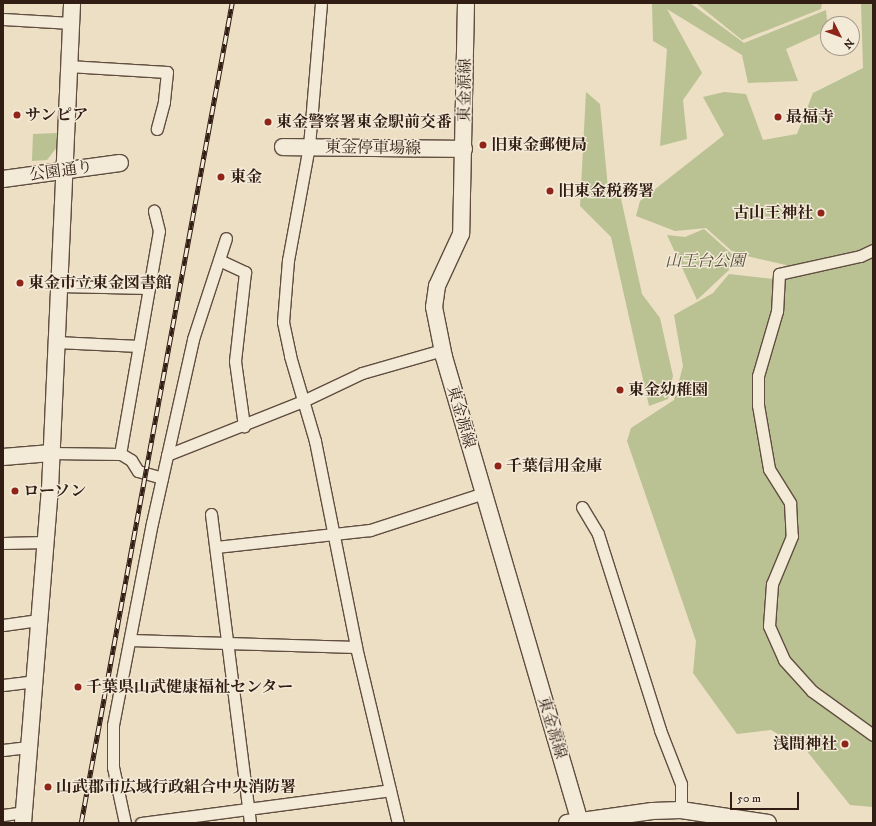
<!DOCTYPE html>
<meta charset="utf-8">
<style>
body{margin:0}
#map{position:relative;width:876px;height:826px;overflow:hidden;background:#ecdfc3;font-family:"IM FELL DW Pica","Noto Serif JP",serif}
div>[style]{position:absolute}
.green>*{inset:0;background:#bac192}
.roads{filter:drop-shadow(1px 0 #604e40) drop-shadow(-1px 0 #604e40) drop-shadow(0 1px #604e40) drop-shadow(0 -1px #604e40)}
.street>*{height:11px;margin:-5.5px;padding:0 5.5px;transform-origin:5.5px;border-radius:5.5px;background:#f3ead8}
.secondary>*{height:16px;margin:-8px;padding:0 8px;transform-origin:8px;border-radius:8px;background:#f3ead8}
.rail>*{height:4.5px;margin-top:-2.25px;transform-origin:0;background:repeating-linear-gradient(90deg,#f3ead8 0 9px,#311d14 0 18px);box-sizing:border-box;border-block:1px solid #311d14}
.dots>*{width:11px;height:11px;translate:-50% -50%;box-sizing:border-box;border:2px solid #f3ead8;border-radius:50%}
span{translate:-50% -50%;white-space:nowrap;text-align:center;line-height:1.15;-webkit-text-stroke:3px #f3ead8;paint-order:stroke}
.street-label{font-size:16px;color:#311d14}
.poi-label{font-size:16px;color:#311d14;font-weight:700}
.left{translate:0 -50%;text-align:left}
.right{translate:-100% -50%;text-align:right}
.park-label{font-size:16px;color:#5a4e3a;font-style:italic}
.frame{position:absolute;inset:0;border:4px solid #311d14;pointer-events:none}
.north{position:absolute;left:820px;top:16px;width:40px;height:40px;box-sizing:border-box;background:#f3ead8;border:1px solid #a5988a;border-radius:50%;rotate:132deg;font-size:11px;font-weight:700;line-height:16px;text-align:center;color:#311d14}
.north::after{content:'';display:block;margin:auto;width:14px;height:18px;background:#8f2418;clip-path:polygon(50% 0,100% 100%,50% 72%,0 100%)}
.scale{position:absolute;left:730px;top:792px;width:69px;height:18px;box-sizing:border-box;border:2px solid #311d14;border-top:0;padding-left:5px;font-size:12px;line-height:14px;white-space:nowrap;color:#311d14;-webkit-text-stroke:3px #f3ead8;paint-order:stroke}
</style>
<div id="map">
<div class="green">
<div style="clip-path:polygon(652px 3px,690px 3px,744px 43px,826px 10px,828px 30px,786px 49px,798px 81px,748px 83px,742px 55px,667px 9px,702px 73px,683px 100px,687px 139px,660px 146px,667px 49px,653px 41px)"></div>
<div style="clip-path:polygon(696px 3px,822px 3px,821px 9px,742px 40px)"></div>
<div style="clip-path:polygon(861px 3px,873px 3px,873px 807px,850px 805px,806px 750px,771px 730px,737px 734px,693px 673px,696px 641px,627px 441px,631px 428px,674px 400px,683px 366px,674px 315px,713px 293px,729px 274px,783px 280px,786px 265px,734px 253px,706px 228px,675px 231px,636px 216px,640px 201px,724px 135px,703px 97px,724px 92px,746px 94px,763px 140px,797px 134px,813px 93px,863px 68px)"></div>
<div style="clip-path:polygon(586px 92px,600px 104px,608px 188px,618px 185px,642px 294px,660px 318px,673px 376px,668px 399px,649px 406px,611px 237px,580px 206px)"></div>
<div style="clip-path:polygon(57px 133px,57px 147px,47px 160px,32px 161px,33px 134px)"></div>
<div style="clip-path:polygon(704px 229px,733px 255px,731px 268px,697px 300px,667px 235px,685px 237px)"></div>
</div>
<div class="roads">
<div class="street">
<div style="left:321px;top:3px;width:144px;rotate:94.8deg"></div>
<div style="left:309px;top:146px;width:116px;rotate:100.4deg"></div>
<div style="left:288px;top:260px;width:62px;rotate:94.6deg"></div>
<div style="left:283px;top:322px;width:35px;rotate:78deg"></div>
<div style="left:290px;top:356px;width:89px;rotate:73.6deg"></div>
<div style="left:315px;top:441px;width:210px;rotate:78.7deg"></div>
<div style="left:356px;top:647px;width:181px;rotate:76.6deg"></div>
<div style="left:3px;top:19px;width:68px;rotate:3.4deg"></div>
<div style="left:68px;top:66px;width:99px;rotate:3.5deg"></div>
<div style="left:167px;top:72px;width:30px;rotate:96deg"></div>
<div style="left:164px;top:102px;width:28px;rotate:105deg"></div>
<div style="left:873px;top:250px;width:14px;rotate:155deg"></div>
<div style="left:860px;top:256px;width:83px;rotate:167.5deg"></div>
<div style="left:779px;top:274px;width:37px;rotate:93deg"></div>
<div style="left:777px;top:311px;width:68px;rotate:106.3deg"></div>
<div style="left:758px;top:376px;width:29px;rotate:90deg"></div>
<div style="left:758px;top:405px;width:65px;rotate:80.2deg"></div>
<div style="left:769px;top:469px;width:40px;rotate:58deg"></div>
<div style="left:790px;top:503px;width:33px;rotate:87deg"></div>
<div style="left:792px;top:536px;width:52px;rotate:112.6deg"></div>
<div style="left:772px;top:584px;width:42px;rotate:94.1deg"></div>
<div style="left:769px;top:626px;width:37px;rotate:66deg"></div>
<div style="left:784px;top:660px;width:42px;rotate:47.9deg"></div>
<div style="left:812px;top:691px;width:75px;rotate:35.8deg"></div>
<div style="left:219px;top:260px;width:29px;rotate:25deg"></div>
<div style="left:245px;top:272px;width:90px;rotate:96.4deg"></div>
<div style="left:235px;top:361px;width:66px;rotate:82.1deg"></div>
<div style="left:59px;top:286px;width:90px;rotate:1.3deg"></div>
<div style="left:56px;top:342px;width:83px;rotate:2.8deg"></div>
<div style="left:51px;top:453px;width:70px;rotate:0.8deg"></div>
<div style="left:121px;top:454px;width:12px;rotate:31deg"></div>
<div style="left:131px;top:460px;width:13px;rotate:58deg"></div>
<div style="left:138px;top:471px;width:25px;rotate:16deg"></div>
<div style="left:120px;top:454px;width:226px;rotate:-80.1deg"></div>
<div style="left:159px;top:231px;width:21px;rotate:-104deg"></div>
<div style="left:167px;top:455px;width:146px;rotate:-21.7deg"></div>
<div style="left:303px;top:401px;width:65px;rotate:-25.4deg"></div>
<div style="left:362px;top:373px;width:83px;rotate:-16deg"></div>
<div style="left:582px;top:507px;width:31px;rotate:59deg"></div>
<div style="left:598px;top:534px;width:206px;rotate:72.4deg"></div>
<div style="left:660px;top:730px;width:58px;rotate:68.7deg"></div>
<div style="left:681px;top:784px;width:26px;rotate:90deg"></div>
<div style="left:211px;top:514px;width:311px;rotate:82.8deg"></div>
<div style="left:3px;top:543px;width:43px;rotate:-1.3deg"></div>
<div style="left:216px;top:547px;width:155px;rotate:-6.3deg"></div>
<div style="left:370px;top:530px;width:120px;rotate:-18deg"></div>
<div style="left:3px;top:625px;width:36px;rotate:-8deg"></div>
<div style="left:130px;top:640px;width:226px;rotate:1.8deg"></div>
<div style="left:3px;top:685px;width:31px;rotate:-7deg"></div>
<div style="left:3px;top:750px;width:25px;rotate:-7deg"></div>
<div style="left:3px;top:815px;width:21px;rotate:-8deg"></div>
<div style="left:125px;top:823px;width:57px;rotate:-102.1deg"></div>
<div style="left:113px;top:767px;width:42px;rotate:-90deg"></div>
<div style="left:113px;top:725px;width:206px;rotate:-79.1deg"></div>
<div style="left:152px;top:523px;width:189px;rotate:-77.4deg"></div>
<div style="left:193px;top:339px;width:106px;rotate:-71.9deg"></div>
<div style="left:141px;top:823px;width:251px;rotate:-7.5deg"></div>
</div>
<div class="secondary">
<div style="left:466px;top:3px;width:231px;rotate:91.2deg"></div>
<div style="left:461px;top:234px;width:57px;rotate:114.8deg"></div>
<div style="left:437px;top:286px;width:21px;rotate:98deg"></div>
<div style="left:434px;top:307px;width:51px;rotate:78.7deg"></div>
<div style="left:444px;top:357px;width:485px;rotate:73.7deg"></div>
<div style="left:283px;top:147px;width:181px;rotate:0.6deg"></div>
<div style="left:3px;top:179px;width:118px;rotate:-7.8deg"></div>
<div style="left:3px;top:457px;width:48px;rotate:-4.8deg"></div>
<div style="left:23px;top:823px;width:335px;rotate:-85.4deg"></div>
<div style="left:50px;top:489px;width:486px;rotate:-87.4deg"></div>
<div style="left:567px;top:823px;width:86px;rotate:-8deg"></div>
<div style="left:652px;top:811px;width:29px;rotate:-2deg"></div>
<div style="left:681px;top:810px;width:88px;rotate:8.5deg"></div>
</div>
</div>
<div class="rail">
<div style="left:81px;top:823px;width:834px;rotate:-79.57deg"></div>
</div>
<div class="dots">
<div style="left:17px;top:115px;background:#8f2418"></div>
<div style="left:778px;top:117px;background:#8f2418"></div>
<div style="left:268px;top:122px;background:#8f2418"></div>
<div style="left:483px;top:145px;background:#8f2418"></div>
<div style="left:221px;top:177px;background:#8f2418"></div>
<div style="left:550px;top:191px;background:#8f2418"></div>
<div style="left:821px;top:213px;background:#8f2418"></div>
<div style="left:20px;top:283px;background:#8f2418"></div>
<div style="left:620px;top:390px;background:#8f2418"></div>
<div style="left:498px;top:466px;background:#8f2418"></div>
<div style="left:15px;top:491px;background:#8f2418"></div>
<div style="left:78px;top:687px;background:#8f2418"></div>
<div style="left:845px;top:744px;background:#8f2418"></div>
<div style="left:48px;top:787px;background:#8f2418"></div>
</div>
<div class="street-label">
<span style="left:465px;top:90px;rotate:-89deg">東金源線</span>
<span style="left:373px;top:148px;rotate:1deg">東金停車場線</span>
<span style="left:61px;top:171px;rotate:-8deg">公園通り</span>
<span style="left:461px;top:417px;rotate:74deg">東金源線</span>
<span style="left:552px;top:728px;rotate:73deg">東金源線</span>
</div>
<div class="poi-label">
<span class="left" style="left:25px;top:115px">サンピア</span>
<span class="left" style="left:786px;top:117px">最福寺</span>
<span class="left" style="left:276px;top:122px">東金警察署東金駅前交番</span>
<span class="left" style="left:491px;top:145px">旧東金郵便局</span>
<span class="left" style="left:230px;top:177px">東金</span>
<span class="left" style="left:558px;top:191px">旧東金税務署</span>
<span class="right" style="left:813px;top:213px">古山王神社</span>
<span class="left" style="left:28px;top:283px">東金市立東金図書館</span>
<span class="left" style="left:628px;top:390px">東金幼稚園</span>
<span class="left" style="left:506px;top:466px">千葉信用金庫</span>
<span class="left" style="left:23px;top:491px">ローソン</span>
<span class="left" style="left:86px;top:687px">千葉県山武健康福祉センター</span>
<span class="right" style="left:837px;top:744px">浅間神社</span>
<span class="left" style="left:56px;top:787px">山武郡市広域行政組合中央消防署</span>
</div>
<div class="park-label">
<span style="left:705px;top:261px">山王台公園</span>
</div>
<div class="frame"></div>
<div class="north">N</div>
<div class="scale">50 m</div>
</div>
